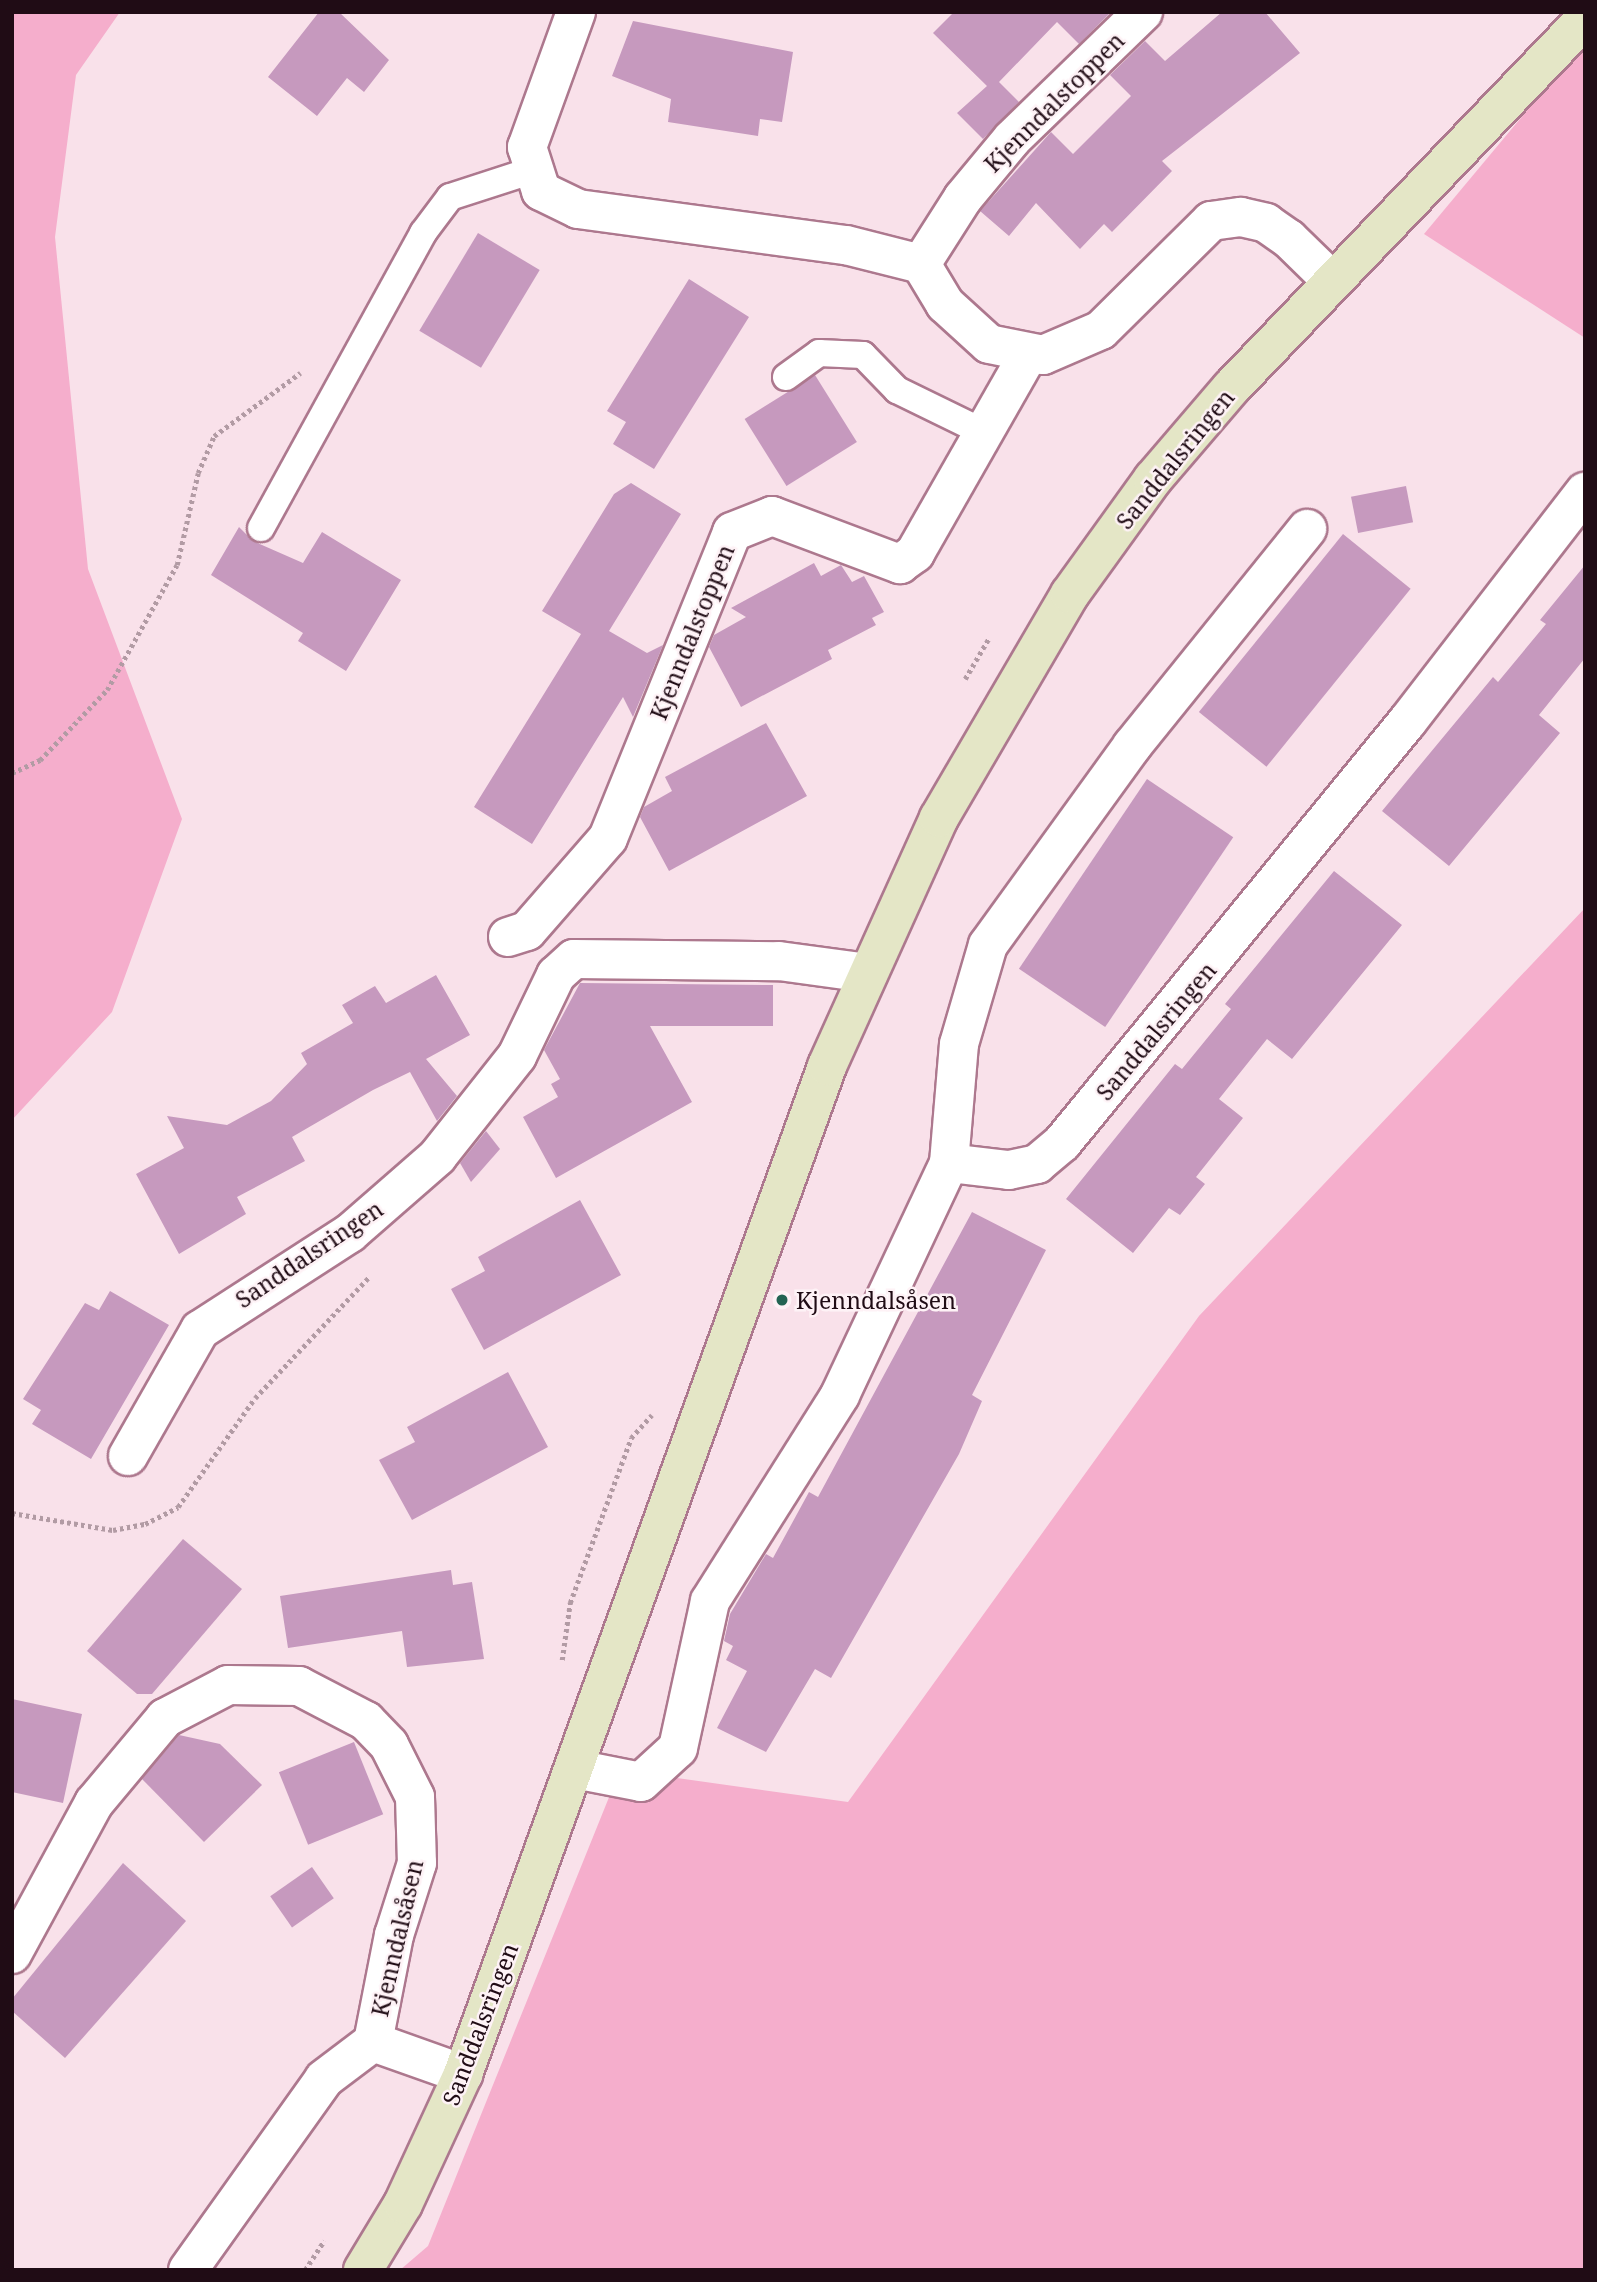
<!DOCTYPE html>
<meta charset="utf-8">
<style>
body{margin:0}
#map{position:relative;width:1597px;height:2282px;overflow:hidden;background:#f9e1ea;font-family:"Noto Serif",serif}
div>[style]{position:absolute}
.green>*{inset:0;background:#f5aecc}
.building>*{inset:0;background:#c699be;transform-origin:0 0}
.path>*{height:4.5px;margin-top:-2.25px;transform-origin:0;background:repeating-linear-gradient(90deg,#b29ba4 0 3.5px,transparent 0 7px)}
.roads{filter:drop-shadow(2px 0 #ad788e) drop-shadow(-2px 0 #ad788e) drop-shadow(0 2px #ad788e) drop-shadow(0 -2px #ad788e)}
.lane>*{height:26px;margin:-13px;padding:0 13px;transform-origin:13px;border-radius:13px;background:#fff}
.street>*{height:38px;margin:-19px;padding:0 19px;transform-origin:19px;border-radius:19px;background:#fff}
.secondary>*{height:38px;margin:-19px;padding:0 19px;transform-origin:19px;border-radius:19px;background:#e4e6c6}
.dots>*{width:19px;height:19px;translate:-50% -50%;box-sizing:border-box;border:4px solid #fef2f6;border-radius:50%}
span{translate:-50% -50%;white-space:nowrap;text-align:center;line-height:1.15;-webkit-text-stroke:5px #fef2f6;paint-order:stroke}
.street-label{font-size:23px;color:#200c15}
.poi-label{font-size:23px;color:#200c15}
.left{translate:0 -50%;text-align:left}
.frame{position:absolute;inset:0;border:14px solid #200c15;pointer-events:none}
</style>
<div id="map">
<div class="green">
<div style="clip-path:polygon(12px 12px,120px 12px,76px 75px,55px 237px,88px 569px,182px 819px,112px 1012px,12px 1120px)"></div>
<div style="clip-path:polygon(1585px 41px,1585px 338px,1424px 234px)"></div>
<div style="clip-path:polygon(1585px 908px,1585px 2270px,400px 2270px,428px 2246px,620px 1770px,848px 1802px,1199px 1316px)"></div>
</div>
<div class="building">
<div style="clip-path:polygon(319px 12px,339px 12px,389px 60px,364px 92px,347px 78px,317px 116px,268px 77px)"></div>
<div style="clip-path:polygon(954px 12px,1111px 12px,1079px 44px,1057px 22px,999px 82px,1019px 102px,983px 139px,957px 113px,987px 86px,933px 33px)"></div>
<div style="clip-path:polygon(1222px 12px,1265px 12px,1300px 53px,1162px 161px,1172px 171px,1112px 232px,1104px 224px,1080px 249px,1036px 203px,1009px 236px,980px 211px,1051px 132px,1073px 154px,1131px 96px,1110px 75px,1145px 41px,1165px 61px)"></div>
<div style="clip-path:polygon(633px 21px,793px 52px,782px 122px,760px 119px,758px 136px,668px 122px,671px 99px,612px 76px)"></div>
<div style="left:478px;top:233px;width:72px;height:114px;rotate:31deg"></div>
<div style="clip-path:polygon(689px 279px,749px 317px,654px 469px,613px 444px,626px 422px,607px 411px)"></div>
<div style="left:815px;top:375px;width:79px;height:83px;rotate:58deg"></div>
<div style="clip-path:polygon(631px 483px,681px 514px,609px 631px,647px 653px,663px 645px,633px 717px,623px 697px,532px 844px,474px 807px,581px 634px,542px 611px,614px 494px)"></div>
<div style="left:1406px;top:486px;width:37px;height:56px;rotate:79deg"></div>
<div style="clip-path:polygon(239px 527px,253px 541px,303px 563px,322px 532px,401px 580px,346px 671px,298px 641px,303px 633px,211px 575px)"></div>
<div style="left:1343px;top:534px;width:87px;height:229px;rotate:39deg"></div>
<div style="clip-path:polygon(814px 563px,821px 576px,841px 565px,852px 582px,864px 576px,884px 612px,872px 618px,876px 625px,828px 650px,832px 659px,741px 707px,709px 647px,714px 635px,746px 617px,731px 608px)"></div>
<div style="clip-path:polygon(1585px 565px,1585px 658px,1539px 715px,1560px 733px,1449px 866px,1382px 811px,1493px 677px,1498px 682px,1546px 624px,1540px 620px)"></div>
<div style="clip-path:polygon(766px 723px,807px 796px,669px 871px,640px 817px,644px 807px,672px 791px,665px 777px)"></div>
<div style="left:1147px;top:779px;width:104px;height:229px;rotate:34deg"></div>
<div style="clip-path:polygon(1334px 871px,1402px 925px,1292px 1059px,1267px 1039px,1219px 1099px,1243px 1118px,1196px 1177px,1205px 1184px,1180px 1215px,1169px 1208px,1133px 1253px,1066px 1199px,1175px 1064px,1182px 1069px,1231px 1009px,1225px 1004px)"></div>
<div style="clip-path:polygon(436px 975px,470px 1035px,426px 1059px,457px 1096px,437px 1121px,410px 1072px,373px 1090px,292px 1137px,305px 1161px,237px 1197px,246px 1214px,179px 1254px,136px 1174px,184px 1148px,167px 1116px,227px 1125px,271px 1101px,307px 1064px,301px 1053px,353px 1023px,342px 1005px,375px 986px,386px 1003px)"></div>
<div style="clip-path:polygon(580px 983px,773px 985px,773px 1026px,650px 1026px,692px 1102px,556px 1178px,523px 1117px,558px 1097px,551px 1084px,560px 1079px,544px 1050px)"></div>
<div style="clip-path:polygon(486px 1131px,500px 1149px,471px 1182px,460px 1163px)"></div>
<div style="clip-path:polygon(580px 1200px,621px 1275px,484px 1350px,451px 1289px,485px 1271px,478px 1257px)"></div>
<div style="clip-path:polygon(972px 1212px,1046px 1250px,972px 1395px,982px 1401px,959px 1454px,831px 1678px,815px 1669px,766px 1752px,717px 1728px,747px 1671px,726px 1660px,733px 1646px,724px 1641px,730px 1614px,766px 1554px,773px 1558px,809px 1492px,818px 1497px)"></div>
<div style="clip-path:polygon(110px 1291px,169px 1325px,91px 1459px,32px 1424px,41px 1410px,23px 1399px,85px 1303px,99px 1310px)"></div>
<div style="clip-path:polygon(508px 1372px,548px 1447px,412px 1520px,379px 1460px,415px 1442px,407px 1427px)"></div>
<div style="clip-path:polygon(183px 1539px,242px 1589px,152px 1694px,137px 1694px,87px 1651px)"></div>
<div style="clip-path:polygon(451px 1570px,453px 1585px,472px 1582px,484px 1659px,407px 1667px,402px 1631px,288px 1648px,280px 1596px)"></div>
<div style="clip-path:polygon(12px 1699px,82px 1714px,63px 1803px,12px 1792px)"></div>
<div style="clip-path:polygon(179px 1735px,220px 1744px,262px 1785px,204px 1842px,142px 1779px)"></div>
<div style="left:354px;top:1742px;width:78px;height:81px;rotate:68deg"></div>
<div style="clip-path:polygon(123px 1863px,186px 1921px,65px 2058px,12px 2011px,12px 1999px)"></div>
<div style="left:312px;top:1867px;width:38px;height:51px;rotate:55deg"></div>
</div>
<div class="path">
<div style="left:965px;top:679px;width:48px;rotate:-59.7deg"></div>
<div style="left:12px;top:773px;width:31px;rotate:-25deg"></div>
<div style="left:40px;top:760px;width:97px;rotate:-46.3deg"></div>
<div style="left:107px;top:690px;width:143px;rotate:-60.8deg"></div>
<div style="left:177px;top:565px;width:94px;rotate:-77.1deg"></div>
<div style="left:198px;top:473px;width:40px;rotate:-66.6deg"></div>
<div style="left:214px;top:436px;width:107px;rotate:-36.2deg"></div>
<div style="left:12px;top:1513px;width:102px;rotate:9.6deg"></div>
<div style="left:113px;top:1530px;width:33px;rotate:-11deg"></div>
<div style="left:145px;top:1524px;width:37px;rotate:-27deg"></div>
<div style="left:178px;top:1507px;width:133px;rotate:-54.8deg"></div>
<div style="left:255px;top:1398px;width:166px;rotate:-46.7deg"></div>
<div style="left:562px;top:1660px;width:58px;rotate:-82deg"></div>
<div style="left:570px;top:1603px;width:176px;rotate:-69.7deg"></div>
<div style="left:631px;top:1438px;width:31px;rotate:-48deg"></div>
<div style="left:305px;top:2270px;width:35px;rotate:-57deg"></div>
</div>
<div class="roads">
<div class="lane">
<div style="left:786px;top:377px;width:41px;rotate:-36deg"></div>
<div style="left:819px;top:353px;width:44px;rotate:2.6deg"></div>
<div style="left:863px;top:355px;width:49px;rotate:45.8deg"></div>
<div style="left:897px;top:390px;width:98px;rotate:26deg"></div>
<div style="left:261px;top:528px;width:337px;rotate:-61.2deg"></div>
<div style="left:423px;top:233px;width:45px;rotate:-53.1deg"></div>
<div style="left:450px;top:197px;width:84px;rotate:-18deg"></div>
</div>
<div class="street">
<div style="left:576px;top:12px;width:144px;rotate:109.9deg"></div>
<div style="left:527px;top:147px;width:46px;rotate:72.3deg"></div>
<div style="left:541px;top:191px;width:41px;rotate:25.9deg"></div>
<div style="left:578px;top:209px;width:270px;rotate:7.7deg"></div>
<div style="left:846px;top:245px;width:77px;rotate:14.2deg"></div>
<div style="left:1143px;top:12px;width:182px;rotate:135.9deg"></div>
<div style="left:1012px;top:139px;width:77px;rotate:129.7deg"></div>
<div style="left:963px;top:198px;width:78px;rotate:122.5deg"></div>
<div style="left:921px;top:264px;width:47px;rotate:59deg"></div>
<div style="left:945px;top:304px;width:59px;rotate:42.3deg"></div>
<div style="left:989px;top:344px;width:55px;rotate:11.5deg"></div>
<div style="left:1043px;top:355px;width:63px;rotate:-23.3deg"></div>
<div style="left:1101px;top:330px;width:155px;rotate:-44.7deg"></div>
<div style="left:1211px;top:221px;width:30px;rotate:-8deg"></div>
<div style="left:1241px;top:217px;width:26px;rotate:13deg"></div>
<div style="left:1266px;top:223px;width:28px;rotate:35deg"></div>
<div style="left:1289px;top:239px;width:60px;rotate:44.3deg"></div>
<div style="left:508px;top:937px;width:20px;rotate:-18deg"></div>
<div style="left:527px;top:931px;width:123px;rotate:-48.9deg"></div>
<div style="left:608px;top:838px;width:330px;rotate:-67.9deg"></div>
<div style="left:732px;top:532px;width:43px;rotate:-21.8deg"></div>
<div style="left:772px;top:516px;width:137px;rotate:20.6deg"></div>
<div style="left:900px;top:564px;width:19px;rotate:-36deg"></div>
<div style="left:915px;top:553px;width:228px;rotate:-60.3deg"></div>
<div style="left:949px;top:1163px;width:60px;rotate:6.7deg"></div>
<div style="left:1009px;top:1170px;width:29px;rotate:-12deg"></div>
<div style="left:1037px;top:1164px;width:33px;rotate:-40deg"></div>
<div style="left:1062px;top:1143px;width:544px;rotate:-50.67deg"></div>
<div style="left:1407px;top:722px;width:291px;rotate:-52.3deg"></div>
<div style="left:128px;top:1456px;width:145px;rotate:-60.3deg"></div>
<div style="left:200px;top:1330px;width:179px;rotate:-32.9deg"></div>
<div style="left:350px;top:1233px;width:116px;rotate:-41.1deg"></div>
<div style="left:437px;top:1157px;width:129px;rotate:-51.6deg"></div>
<div style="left:517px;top:1056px;width:90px;rotate:-64.3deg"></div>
<div style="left:556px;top:975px;width:24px;rotate:-42deg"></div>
<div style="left:574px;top:959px;width:205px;rotate:0.6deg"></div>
<div style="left:779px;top:961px;width:90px;rotate:7.7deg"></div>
<div style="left:575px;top:1769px;width:67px;rotate:11.1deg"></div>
<div style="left:641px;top:1782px;width:50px;rotate:-42.6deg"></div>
<div style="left:678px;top:1748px;width:150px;rotate:-77.7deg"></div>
<div style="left:710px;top:1601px;width:244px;rotate:-57.7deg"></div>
<div style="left:840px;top:1395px;width:256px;rotate:-64.8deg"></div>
<div style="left:949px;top:1163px;width:119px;rotate:-85.2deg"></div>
<div style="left:959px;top:1044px;width:103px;rotate:-73.7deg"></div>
<div style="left:988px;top:945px;width:246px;rotate:-54.1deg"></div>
<div style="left:1132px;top:746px;width:279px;rotate:-51.1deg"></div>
<div style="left:12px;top:1954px;width:172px;rotate:-61.5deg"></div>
<div style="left:94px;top:1803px;width:111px;rotate:-50.1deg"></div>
<div style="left:165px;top:1718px;width:71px;rotate:-27.6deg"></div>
<div style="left:228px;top:1685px;width:71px;rotate:0.8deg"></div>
<div style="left:299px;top:1686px;width:76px;rotate:27.6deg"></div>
<div style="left:366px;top:1721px;width:33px;rotate:46deg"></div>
<div style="left:389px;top:1745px;width:58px;rotate:63.4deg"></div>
<div style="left:415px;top:1797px;width:66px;rotate:88.3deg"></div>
<div style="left:417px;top:1863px;width:76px;rotate:107.7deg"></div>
<div style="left:394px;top:1935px;width:109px;rotate:101.1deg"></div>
<div style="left:373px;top:2042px;width:96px;rotate:19.6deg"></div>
<div style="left:188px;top:2270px;width:234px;rotate:-54.5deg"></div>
<div style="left:324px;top:2079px;width:61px;rotate:-37.1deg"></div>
</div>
<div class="secondary">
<div style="left:363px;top:2270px;width:77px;rotate:-58.8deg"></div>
<div style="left:403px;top:2204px;width:143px;rotate:-65.2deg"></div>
<div style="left:463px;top:2074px;width:1072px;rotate:-70.14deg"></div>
<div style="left:827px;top:1066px;width:272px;rotate:-65.7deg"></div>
<div style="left:939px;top:818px;width:259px;rotate:-59.7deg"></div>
<div style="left:1070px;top:594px;width:142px;rotate:-54.2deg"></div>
<div style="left:1153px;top:479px;width:120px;rotate:-49.4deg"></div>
<div style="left:1231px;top:388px;width:511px;rotate:-46.19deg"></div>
</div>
</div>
<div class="dots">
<div style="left:782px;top:1300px;background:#236453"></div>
</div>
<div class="street-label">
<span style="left:1054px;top:102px;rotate:-45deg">Kjenndalstoppen</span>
<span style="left:1175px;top:459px;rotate:-51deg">Sanddalsringen</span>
<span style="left:692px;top:632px;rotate:-68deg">Kjenndalstoppen</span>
<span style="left:1156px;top:1031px;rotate:-50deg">Sanddalsringen</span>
<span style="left:309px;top:1254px;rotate:-34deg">Sanddalsringen</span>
<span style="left:397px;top:1938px;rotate:-77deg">Kjenndalsåsen</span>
<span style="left:480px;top:2024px;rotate:-69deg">Sanddalsringen</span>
</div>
<div class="poi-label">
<span class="left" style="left:796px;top:1300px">Kjenndalsåsen</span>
</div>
<div class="frame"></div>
</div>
